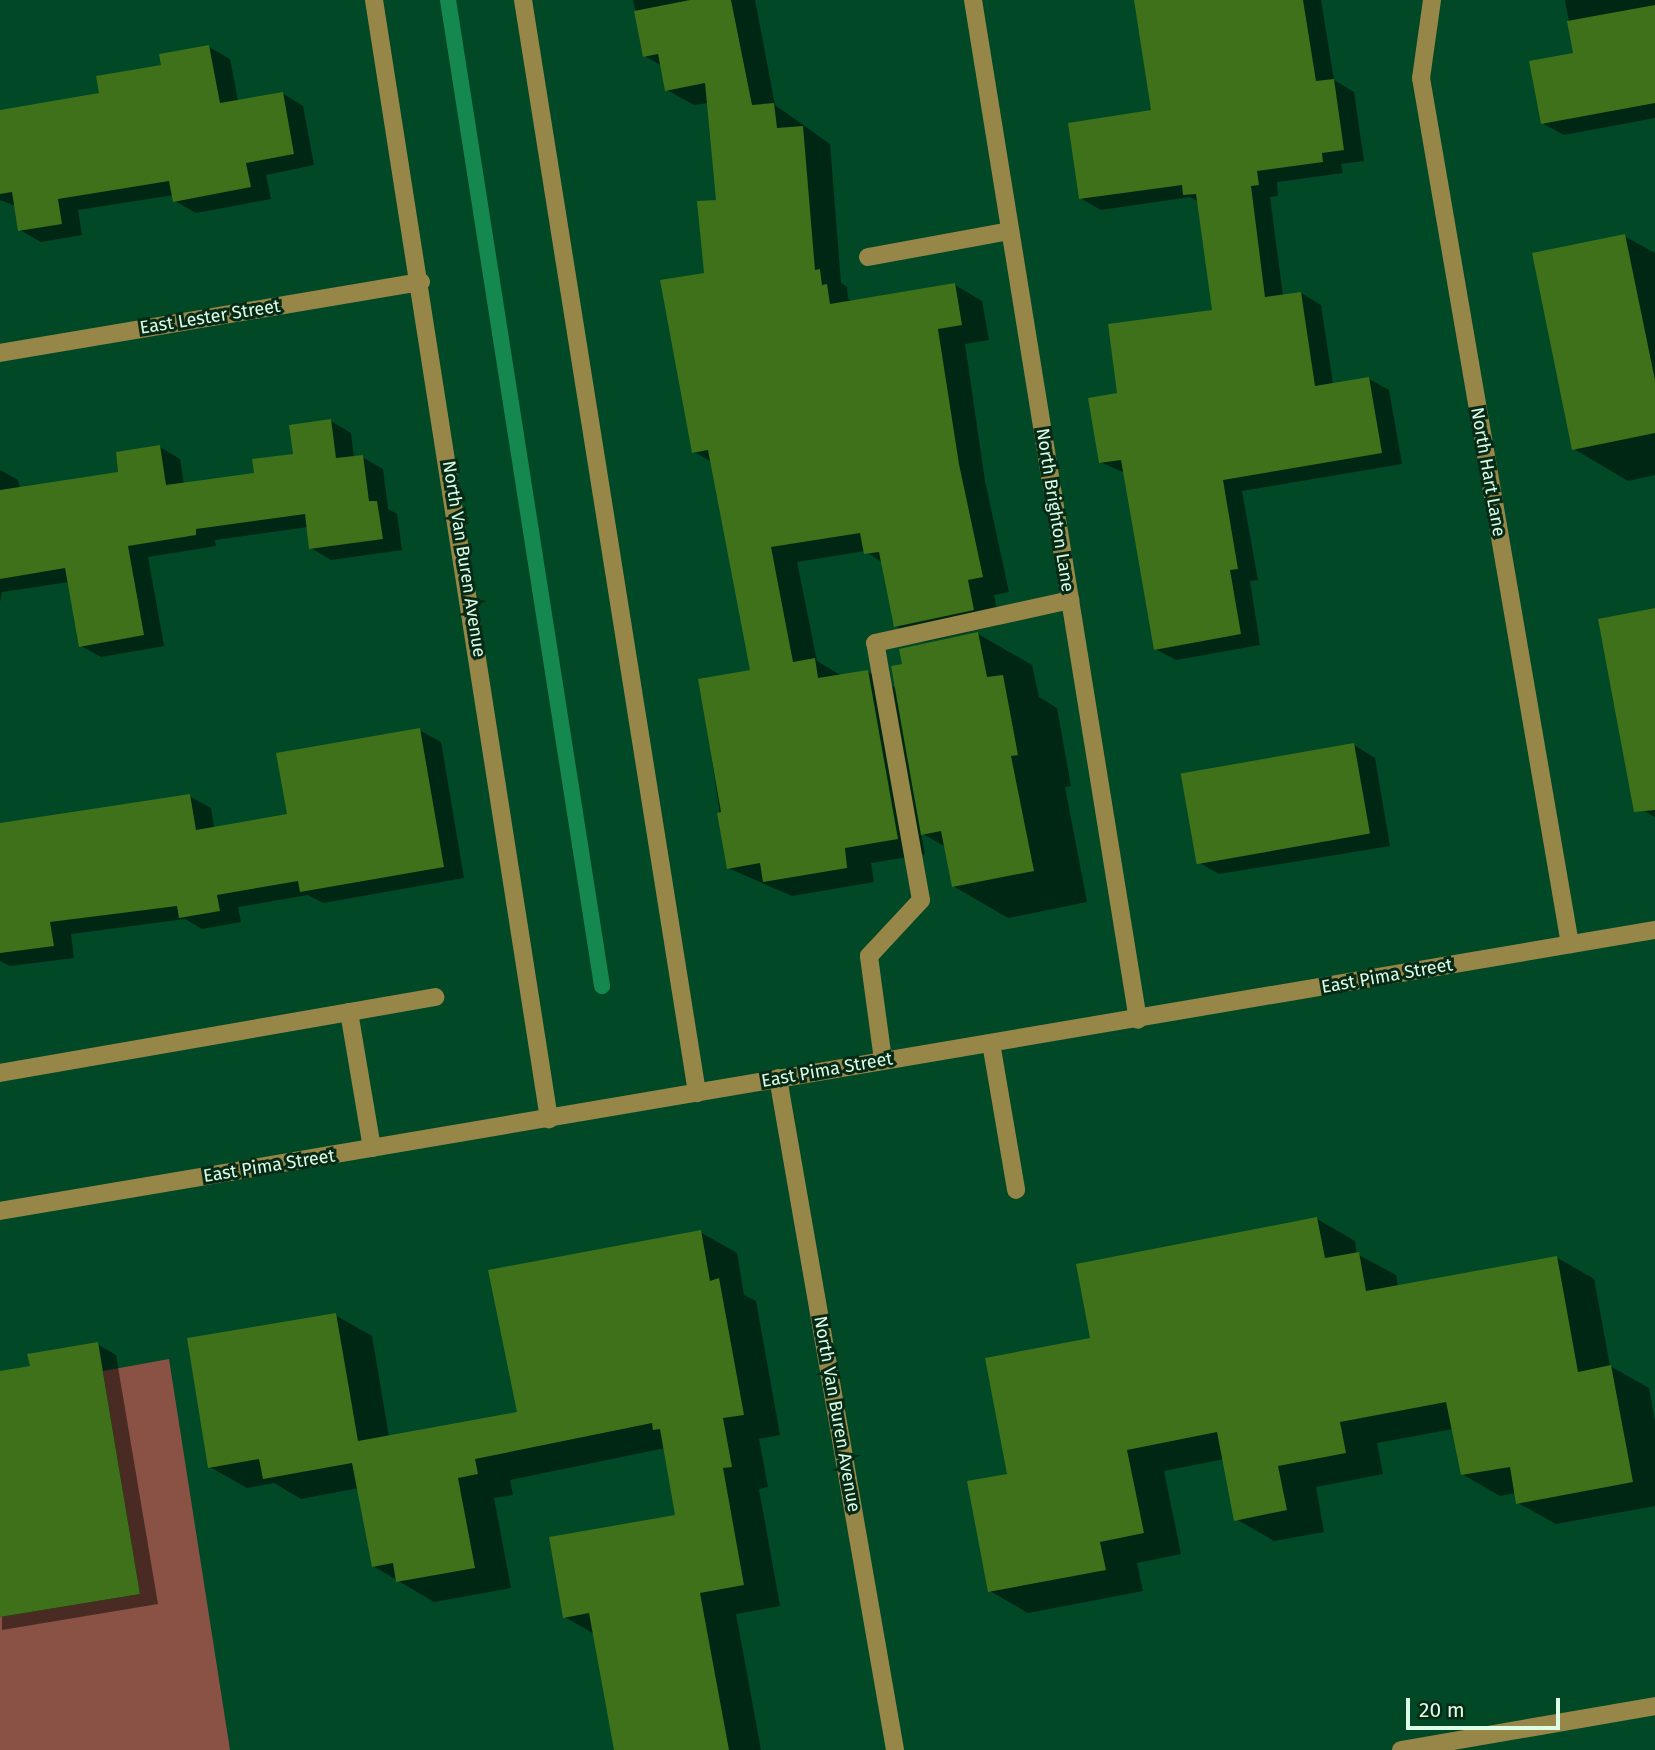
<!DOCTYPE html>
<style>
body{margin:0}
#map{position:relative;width:1655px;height:1750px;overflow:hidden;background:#004826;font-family:"Fira Sans",sans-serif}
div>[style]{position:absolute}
.green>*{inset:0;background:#8a5244}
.shadow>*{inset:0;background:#0007}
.stream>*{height:16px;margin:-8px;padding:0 8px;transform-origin:8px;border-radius:8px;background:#158850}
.building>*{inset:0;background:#3e7119;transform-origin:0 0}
.minor>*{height:18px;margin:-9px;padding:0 9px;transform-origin:9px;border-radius:9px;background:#968647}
span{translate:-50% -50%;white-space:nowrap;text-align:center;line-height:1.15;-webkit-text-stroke:6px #062a16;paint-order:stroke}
.street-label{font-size:18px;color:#defde7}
.scale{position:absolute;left:1406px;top:1698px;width:154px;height:32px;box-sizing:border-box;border:4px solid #defde7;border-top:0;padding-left:9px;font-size:21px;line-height:24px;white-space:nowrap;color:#defde7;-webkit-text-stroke:5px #062a16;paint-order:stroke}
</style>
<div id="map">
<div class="green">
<div style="clip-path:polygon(169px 1359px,230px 1750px,0 1750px,0 1617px,140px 1594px,103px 1371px)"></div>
</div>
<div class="shadow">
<div style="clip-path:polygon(633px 0,755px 0,775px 105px,830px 144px,841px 283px,847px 287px,848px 299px,855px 302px,955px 285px,982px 301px,989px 340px,965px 344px,985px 481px,1009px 592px,994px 595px,1000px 625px,923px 642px,896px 626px,883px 563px,865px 551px,797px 562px,817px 661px,842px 676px,868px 672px,896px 688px,904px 665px,978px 634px,1032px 665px,1039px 697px,1057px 708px,1071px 786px,1065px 787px,1087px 902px,1008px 918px,953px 886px,946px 847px,921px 833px,925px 854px,871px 863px,874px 882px,792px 896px,728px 868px,700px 680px,752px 671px,712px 462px,694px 452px,706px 274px,718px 201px,708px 103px,694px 105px,667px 90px,662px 66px,645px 56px)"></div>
<div style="clip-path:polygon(1136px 0,1321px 0,1334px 80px,1354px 92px,1364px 161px,1341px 164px,1343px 173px,1277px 182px,1278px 196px,1270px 197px,1283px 296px,1301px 293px,1321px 305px,1333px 384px,1369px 379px,1389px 390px,1402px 464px,1242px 491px,1258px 580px,1250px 581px,1260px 645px,1176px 660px,1155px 649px,1125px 473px,1100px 462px,1119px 394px,1214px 311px,1199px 202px,1190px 197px,1101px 210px,1080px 198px,1153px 112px)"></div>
<div style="clip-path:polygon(1565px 0,1655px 0,1655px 118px,1564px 135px,1542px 123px,1575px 54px)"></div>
<div style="clip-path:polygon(209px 47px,230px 59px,238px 101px,282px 93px,303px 106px,314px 165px,266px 175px,271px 199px,196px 213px,175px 201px,174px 195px,78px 210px,82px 235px,41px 242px,20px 230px,16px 206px,0 200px,0 111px,101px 95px)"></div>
<div style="clip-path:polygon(1624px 236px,1655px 253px,1655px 475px,1628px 481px,1574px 449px)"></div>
<div style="clip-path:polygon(331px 421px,351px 433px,354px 458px,362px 457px,383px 469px,388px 509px,397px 514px,402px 550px,331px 560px,311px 548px,308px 527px,215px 540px,216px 546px,148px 557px,164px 646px,101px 657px,81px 646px,69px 582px,2px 592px,0 602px,0 470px,18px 480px,20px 489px,120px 473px,160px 447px,180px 459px,184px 484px,256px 474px,295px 455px)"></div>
<div style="clip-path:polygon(1655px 610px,1655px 817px,1634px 805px)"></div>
<div style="clip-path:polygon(419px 730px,441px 742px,464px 878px,323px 903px,308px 895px,238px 907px,241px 922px,202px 929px,185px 919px,71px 934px,74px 958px,10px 966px,0 961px,0 824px,189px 796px,211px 808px,214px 828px,289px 815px)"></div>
<div style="clip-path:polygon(1354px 745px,1375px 758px,1390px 846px,1219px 874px,1198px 862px)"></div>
<div style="clip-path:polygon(1317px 1219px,1355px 1241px,1357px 1254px,1396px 1275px,1398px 1287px,1556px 1257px,1594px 1279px,1610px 1366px,1649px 1388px,1655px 1422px,1655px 1506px,1556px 1524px,1518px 1503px,1516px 1493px,1500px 1496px,1462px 1474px,1453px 1429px,1377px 1443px,1383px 1474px,1316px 1487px,1324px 1532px,1274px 1541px,1236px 1519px,1224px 1459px,1164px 1471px,1181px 1554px,1137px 1563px,1143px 1591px,1028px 1613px,990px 1591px,1009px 1475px,1092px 1339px)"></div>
<div style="clip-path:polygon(700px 1232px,737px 1253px,744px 1295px,756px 1301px,780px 1435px,759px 1439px,768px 1487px,759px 1489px,780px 1606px,736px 1614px,761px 1750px,616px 1750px,594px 1634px,565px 1617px,677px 1516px,665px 1448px,510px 1480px,513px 1495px,494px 1498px,511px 1588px,434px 1602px,373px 1566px,359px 1488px,301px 1499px,274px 1483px,247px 1488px,210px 1467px,335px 1315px,372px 1336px,389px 1437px,519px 1413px)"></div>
<div style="clip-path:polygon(97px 1344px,116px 1355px,158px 1604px,2px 1630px,0 1373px,32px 1368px)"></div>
</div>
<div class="stream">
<div style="left:448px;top:0;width:998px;rotate:81.12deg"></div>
</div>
<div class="building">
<div style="clip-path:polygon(690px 0,731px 0,752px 105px,774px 103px,777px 128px,803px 126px,815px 270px,820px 269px,822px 285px,827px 284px,830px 304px,955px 283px,962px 325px,938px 329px,959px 464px,983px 577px,968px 580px,974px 610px,894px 627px,879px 552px,864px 554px,860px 533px,771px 547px,793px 662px,815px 658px,818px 678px,868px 670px,898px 839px,845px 848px,847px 868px,763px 882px,760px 863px,727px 869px,717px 813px,721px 812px,698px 679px,750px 670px,708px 450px,692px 453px,660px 280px,704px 273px,697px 201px,716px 200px,705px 83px,665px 91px,658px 54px,643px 57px,634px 11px)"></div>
<div style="clip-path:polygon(1134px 0,1303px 0,1316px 81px,1334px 79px,1344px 150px,1322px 153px,1323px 162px,1257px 171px,1259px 185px,1251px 186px,1265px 297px,1301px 292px,1315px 386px,1369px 377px,1382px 453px,1223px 480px,1238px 569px,1230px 570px,1241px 634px,1154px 650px,1121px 460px,1099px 463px,1088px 398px,1117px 393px,1108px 324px,1212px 310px,1196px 194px,1183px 195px,1182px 185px,1079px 199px,1068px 123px,1151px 110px)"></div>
<div style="clip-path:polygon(1655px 5px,1655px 103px,1541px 124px,1529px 61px,1573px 53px,1567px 21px)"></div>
<div style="clip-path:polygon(209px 45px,220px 103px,283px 92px,294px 154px,246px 163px,251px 187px,173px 202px,169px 181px,58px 199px,62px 224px,18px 231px,12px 192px,0 194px,0 110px,99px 93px,96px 76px,161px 65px,159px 54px)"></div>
<div style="clip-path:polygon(1625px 234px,1655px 380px,1655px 433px,1572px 450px,1532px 253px)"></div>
<div style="clip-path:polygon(331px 419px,336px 458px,363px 455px,369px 501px,377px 501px,383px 539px,309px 549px,305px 514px,196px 529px,196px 535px,128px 546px,144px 635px,79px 647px,65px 568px,0 579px,0 490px,118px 472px,116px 452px,160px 445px,166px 485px,254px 473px,252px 459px,293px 454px,289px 425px)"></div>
<div style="clip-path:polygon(1655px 608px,1655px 810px,1634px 812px,1598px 619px)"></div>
<div style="clip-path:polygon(978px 632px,987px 677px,1003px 675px,1018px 755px,1011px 756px,1034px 871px,952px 887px,941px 831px,921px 835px,891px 666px,902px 664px,899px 649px)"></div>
<div style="clip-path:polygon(420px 728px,444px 867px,300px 892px,298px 881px,217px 895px,220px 911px,179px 918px,177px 906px,50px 922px,54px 946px,0 953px,0 823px,190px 794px,196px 830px,287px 814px,276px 753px)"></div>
<div style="left:1354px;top:743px;width:92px;height:176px;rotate:80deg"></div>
<div style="clip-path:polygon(1317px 1217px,1325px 1258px,1359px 1252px,1366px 1291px,1557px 1256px,1578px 1372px,1611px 1365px,1633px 1482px,1516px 1504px,1510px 1467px,1461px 1475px,1446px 1402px,1340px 1422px,1346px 1453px,1278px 1466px,1287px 1510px,1234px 1521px,1217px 1432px,1127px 1450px,1144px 1533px,1100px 1542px,1106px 1570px,988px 1592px,967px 1481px,1007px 1474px,985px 1358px,1090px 1338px,1076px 1264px)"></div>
<div style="clip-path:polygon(701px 1230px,710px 1281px,719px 1278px,744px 1415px,723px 1418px,732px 1467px,723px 1468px,744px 1585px,700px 1593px,729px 1750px,614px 1750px,589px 1613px,563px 1618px,549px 1537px,675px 1515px,660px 1429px,653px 1430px,652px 1423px,475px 1459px,478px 1474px,458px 1478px,475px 1568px,396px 1582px,393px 1563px,372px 1567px,352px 1463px,263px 1479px,259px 1459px,208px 1468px,187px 1338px,336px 1313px,358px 1441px,517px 1412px,488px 1270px)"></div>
<div style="clip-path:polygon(98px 1342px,140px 1594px,0 1617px,0 1371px,30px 1366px,27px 1354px)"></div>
</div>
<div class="minor">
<div style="left:374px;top:0;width:1133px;rotate:81.11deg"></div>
<div style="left:523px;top:0;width:1107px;rotate:80.95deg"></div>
<div style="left:973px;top:0;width:1033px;rotate:80.81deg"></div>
<div style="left:1432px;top:0;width:79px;rotate:98deg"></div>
<div style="left:1421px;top:78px;width:879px;rotate:80.24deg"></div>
<div style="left:868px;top:257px;width:144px;rotate:-10.4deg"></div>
<div style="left:0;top:353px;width:427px;rotate:-9.6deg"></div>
<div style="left:349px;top:1012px;width:138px;rotate:80.4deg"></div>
<div style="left:991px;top:1043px;width:149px;rotate:80.3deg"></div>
<div style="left:883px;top:1060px;width:105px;rotate:-97.7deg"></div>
<div style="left:869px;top:956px;width:76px;rotate:-47.1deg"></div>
<div style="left:921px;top:900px;width:261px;rotate:-100.1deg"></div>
<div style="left:875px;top:643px;width:200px;rotate:-12.4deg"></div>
<div style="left:0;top:1073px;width:442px;rotate:-9.9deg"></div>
<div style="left:778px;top:1078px;width:682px;rotate:80.12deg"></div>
<div style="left:0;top:1211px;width:1679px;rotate:-9.64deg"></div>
<div style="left:1401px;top:1750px;width:258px;rotate:-9.8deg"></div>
</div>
<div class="street-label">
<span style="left:210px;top:317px;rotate:-9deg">East Lester Street</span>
<span style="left:1488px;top:472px;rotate:80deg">North Hart Lane</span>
<span style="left:1055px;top:510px;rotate:81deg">North Brighton Lane</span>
<span style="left:464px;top:559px;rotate:81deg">North Van Buren Avenue</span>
<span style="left:1387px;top:976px;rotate:-10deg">East Pima Street</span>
<span style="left:827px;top:1070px;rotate:-10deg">East Pima Street</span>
<span style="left:269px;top:1166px;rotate:-9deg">East Pima Street</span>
<span style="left:837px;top:1414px;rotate:80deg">North Van Buren Avenue</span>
</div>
<div class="scale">20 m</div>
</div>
